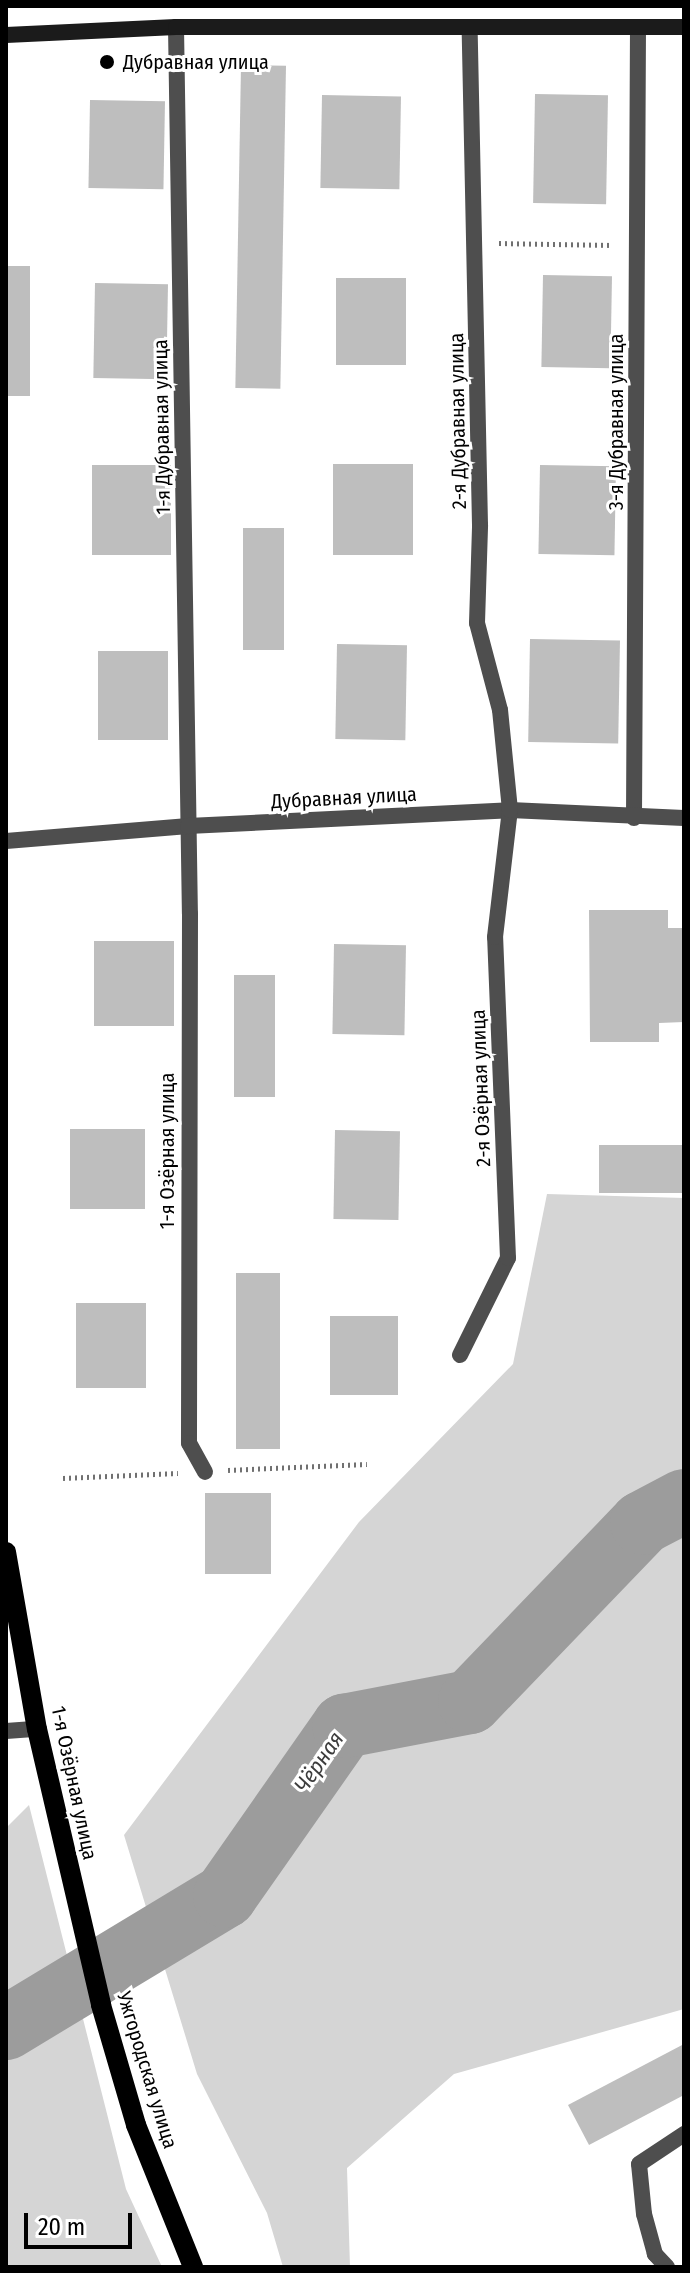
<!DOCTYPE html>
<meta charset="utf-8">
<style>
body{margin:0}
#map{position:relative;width:690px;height:2273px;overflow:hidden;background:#fff;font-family:"Fira Sans Condensed",sans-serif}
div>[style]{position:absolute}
.green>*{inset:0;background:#d5d5d5}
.river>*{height:64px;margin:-32px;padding:0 32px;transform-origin:32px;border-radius:32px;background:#9c9c9c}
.building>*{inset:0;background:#bebebe;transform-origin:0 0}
.path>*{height:5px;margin-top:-2.5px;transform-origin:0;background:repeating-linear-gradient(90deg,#707070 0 2px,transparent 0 6px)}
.lane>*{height:16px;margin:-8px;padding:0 8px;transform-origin:8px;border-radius:8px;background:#4e4e4e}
.street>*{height:16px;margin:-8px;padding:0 8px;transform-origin:8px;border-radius:8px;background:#4e4e4e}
.secondary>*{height:16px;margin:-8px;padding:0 8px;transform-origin:8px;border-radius:8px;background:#1b1b1b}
.primary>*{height:20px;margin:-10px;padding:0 10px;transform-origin:10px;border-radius:10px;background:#000}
.dots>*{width:22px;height:22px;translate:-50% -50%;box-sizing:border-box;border:4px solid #fff;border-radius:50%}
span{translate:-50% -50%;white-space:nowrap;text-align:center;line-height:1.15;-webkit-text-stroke:6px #fff;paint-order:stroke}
.poi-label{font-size:20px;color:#000}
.left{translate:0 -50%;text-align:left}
.street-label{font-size:20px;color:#000}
.water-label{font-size:22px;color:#3d3d3d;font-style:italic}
.frame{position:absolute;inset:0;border:8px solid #000;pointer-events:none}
.scale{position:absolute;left:24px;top:2213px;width:108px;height:36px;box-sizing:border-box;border:4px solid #000;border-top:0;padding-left:10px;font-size:24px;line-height:28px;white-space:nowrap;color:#000;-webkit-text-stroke:6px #fff;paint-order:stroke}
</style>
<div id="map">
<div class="green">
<div style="clip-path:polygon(547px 1194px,684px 1198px,684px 2009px,454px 2074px,347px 2168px,350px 2267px,283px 2267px,267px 2213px,197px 2074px,124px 1835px,359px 1522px,513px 1364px)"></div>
<div style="clip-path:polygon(29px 1805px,126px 2189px,162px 2267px,6px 2267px,6px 1828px)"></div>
</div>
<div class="river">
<div style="left:6px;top:2028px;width:256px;rotate:-31.1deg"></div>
<div style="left:225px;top:1896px;width:208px;rotate:-55deg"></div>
<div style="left:344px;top:1726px;width:128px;rotate:-10.8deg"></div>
<div style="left:470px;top:1702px;width:248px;rotate:-46.1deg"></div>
<div style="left:642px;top:1523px;width:47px;rotate:-27.6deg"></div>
</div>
<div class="building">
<div style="left:241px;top:65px;width:45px;height:323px;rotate:1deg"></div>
<div style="left:535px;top:94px;width:73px;height:109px;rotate:1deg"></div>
<div style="left:322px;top:95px;width:79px;height:93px;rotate:1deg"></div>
<div style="left:90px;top:100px;width:75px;height:88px;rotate:1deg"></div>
<div style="left:6px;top:266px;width:24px;height:130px"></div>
<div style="left:543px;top:275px;width:69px;height:92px;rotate:1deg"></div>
<div style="left:336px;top:278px;width:70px;height:87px"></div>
<div style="left:95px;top:283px;width:73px;height:95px;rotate:1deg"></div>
<div style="left:333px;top:464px;width:80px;height:91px"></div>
<div style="left:92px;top:465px;width:79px;height:90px"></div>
<div style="left:540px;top:465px;width:76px;height:89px;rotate:1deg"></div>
<div style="left:243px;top:528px;width:41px;height:122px"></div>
<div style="left:530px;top:639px;width:90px;height:103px;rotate:1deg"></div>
<div style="left:337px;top:644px;width:70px;height:95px;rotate:1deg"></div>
<div style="left:98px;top:651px;width:70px;height:89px"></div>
<div style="clip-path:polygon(589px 910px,668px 910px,668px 928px,684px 928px,684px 1022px,659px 1023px,659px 1042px,590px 1042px)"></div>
<div style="left:94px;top:941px;width:80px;height:85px"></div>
<div style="left:334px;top:944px;width:72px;height:90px;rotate:1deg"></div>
<div style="left:275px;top:975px;width:122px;height:41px;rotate:90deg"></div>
<div style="left:70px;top:1129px;width:75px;height:80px"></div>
<div style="left:335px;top:1130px;width:65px;height:89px;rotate:1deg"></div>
<div style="left:684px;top:1145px;width:48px;height:85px;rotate:90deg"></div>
<div style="left:236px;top:1273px;width:44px;height:176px"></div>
<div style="left:76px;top:1303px;width:70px;height:85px"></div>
<div style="left:330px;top:1316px;width:68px;height:79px"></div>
<div style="left:205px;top:1493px;width:66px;height:81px"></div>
<div style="clip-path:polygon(684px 2044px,684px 2095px,589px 2145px,568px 2105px)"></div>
</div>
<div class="path">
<div style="left:499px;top:243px;width:114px;rotate:1deg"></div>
<div style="left:228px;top:1470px;width:139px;rotate:-2.5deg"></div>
<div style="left:63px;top:1478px;width:115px;rotate:-2.5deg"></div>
</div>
<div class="lane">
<div style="left:176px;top:27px;width:887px;rotate:89.1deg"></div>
<div style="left:190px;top:914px;width:529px;rotate:90.11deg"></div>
<div style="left:189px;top:1443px;width:33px;rotate:61deg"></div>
<div style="left:634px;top:818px;width:791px;rotate:-89.71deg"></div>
<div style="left:667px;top:2267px;width:18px;rotate:-133deg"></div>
<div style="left:655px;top:2254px;width:41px;rotate:-105.4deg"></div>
<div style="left:644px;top:2214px;width:50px;rotate:-95.7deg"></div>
<div style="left:639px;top:2164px;width:54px;rotate:-33.7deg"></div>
</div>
<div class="street">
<div style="left:6px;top:841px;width:183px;rotate:-4.7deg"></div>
<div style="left:188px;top:826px;width:322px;rotate:-2.8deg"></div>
<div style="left:510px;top:810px;width:174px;rotate:2.6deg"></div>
<div style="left:460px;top:1355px;width:108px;rotate:-63.7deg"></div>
<div style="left:508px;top:1258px;width:321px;rotate:-92.3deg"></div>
<div style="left:495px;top:937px;width:128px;rotate:-83.3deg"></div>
<div style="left:510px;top:810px;width:100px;rotate:-95.7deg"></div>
<div style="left:500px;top:710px;width:90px;rotate:-104.8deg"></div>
<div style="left:477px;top:623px;width:98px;rotate:-88.2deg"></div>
<div style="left:480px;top:525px;width:497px;rotate:-91.2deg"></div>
<div style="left:6px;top:1731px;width:31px;rotate:-4deg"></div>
</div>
<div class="secondary">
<div style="left:6px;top:35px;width:170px;rotate:-2.7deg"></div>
<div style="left:176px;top:27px;width:508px"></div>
</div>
<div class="primary">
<div style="left:6px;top:1552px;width:180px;rotate:80.1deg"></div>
<div style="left:37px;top:1729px;width:283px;rotate:76.9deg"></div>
<div style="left:101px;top:2005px;width:125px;rotate:73.7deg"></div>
<div style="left:136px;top:2125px;width:153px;rotate:68.1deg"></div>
</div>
<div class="dots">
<div style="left:107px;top:62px;background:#000"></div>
</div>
<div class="poi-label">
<span class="left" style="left:123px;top:62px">Дубравная улица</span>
</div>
<div class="street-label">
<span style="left:458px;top:421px;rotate:-91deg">2-я Дубравная улица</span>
<span style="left:616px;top:422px;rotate:-90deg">3-я Дубравная улица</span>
<span style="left:162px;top:427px;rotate:-91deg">1-я Дубравная улица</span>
<span style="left:344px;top:798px;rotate:-3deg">Дубравная улица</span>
<span style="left:481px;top:1088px;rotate:-92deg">2-я Озёрная улица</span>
<span style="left:167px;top:1151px;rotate:-90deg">1-я Озёрная улица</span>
<span style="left:74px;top:1783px;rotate:78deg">1-я Озёрная улица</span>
<span style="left:147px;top:2070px;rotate:73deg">Ужгородская улица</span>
</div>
<div class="water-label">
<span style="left:319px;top:1762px;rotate:-55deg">Чёрная</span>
</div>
<div class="frame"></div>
<div class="scale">20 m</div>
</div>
